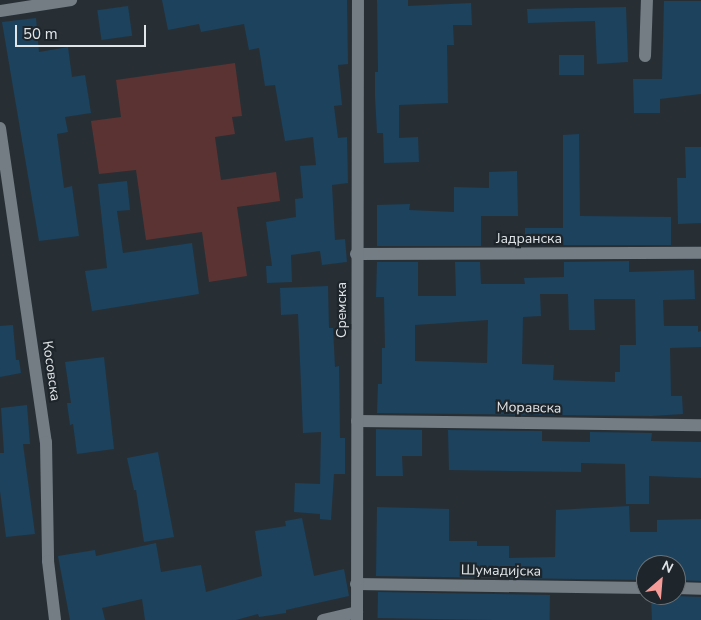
<!DOCTYPE html>
<meta charset="utf-8">
<style>
body{margin:0}
#map{position:relative;width:701px;height:620px;overflow:hidden;background:#272f35;font-family:"Nunito Sans",sans-serif}
div>[style]{position:absolute}
.green>*{inset:0;background:#5b3332}
.building>*{inset:0;background:#1c425d;transform-origin:0 0}
.minor>*{height:12px;margin:-6px;padding:0 6px;transform-origin:6px;border-radius:6px;background:#747c84}
span{translate:-50% -50%;white-space:nowrap;text-align:center;line-height:1.15;-webkit-text-stroke:4.5px #1e252b;paint-order:stroke}
.street-label{font-size:14px;color:#e0e5e9}
.north{position:absolute;left:636px;top:555px;width:50px;height:50px;box-sizing:border-box;background:#1e252b;border:1px solid #6c7277;border-radius:50%;rotate:27deg;font-size:14px;font-weight:700;line-height:20px;text-align:center;color:#e0e5e9}
.north::after{content:'';display:block;margin:auto;width:18px;height:22px;background:#f59b98;clip-path:polygon(50% 0,100% 100%,50% 72%,0 100%)}
.scale{position:absolute;left:15px;top:25px;width:131px;height:22px;box-sizing:border-box;border:2px solid #e0e5e9;border-top:0;padding-left:6px;font-size:15px;line-height:18px;white-space:nowrap;color:#e0e5e9;-webkit-text-stroke:4px #1e252b;paint-order:stroke}
</style>
<div id="map">
<div class="green">
<div style="clip-path:polygon(235px 63px,242px 116px,232px 117px,235px 134px,215px 137px,221px 180px,276px 172px,280px 201px,237px 207px,247px 276px,209px 282px,202px 232px,146px 240px,136px 170px,99px 174px,91px 121px,121px 117px,116px 80px)"></div>
</div>
<div class="building">
<div style="clip-path:polygon(162px 0,347px 0,348px 64px,338px 65px,342px 105px,334px 106px,338px 138px,347px 137px,348px 183px,332px 185px,335px 240px,345px 239px,347px 262px,322px 265px,320px 251px,291px 255px,292px 282px,267px 283px,266px 266px,272px 266px,266px 222px,296px 217px,295px 199px,303px 198px,300px 166px,316px 165px,313px 137px,285px 141px,275px 85px,265px 86px,259px 48px,249px 50px,244px 24px,201px 32px,199px 24px,168px 30px)"></div>
<div style="clip-path:polygon(377px 0,408px 0,408px 6px,471px 3px,472px 25px,453px 25px,454px 45px,447px 45px,448px 103px,399px 105px,399px 138px,418px 137px,419px 162px,384px 163px,383px 133px,377px 133px,375px 97px,375px 72px,378px 72px)"></div>
<div style="clip-path:polygon(664px 1px,701px 1px,701px 94px,660px 99px,660px 113px,634px 113px,633px 79px,662px 79px)"></div>
<div style="left:128px;top:6px;width:30px;height:31px;rotate:82deg"></div>
<div style="clip-path:polygon(626px 7px,628px 62px,597px 64px,595px 21px,528px 23px,527px 9px)"></div>
<div style="clip-path:polygon(36px 18px,39px 52px,68px 47px,72px 77px,85px 75px,91px 113px,65px 117px,68px 132px,57px 134px,64px 188px,72px 186px,79px 236px,39px 241px,2px 22px)"></div>
<div style="left:584px;top:55px;width:20px;height:25px;rotate:90deg"></div>
<div style="clip-path:polygon(579px 134px,580px 216px,671px 217px,671px 245px,525px 245px,525px 228px,563px 228px,563px 135px)"></div>
<div style="clip-path:polygon(685px 147px,701px 147px,701px 223px,678px 224px,677px 178px,686px 178px)"></div>
<div style="clip-path:polygon(517px 171px,518px 216px,481px 216px,481px 246px,377px 246px,377px 205px,410px 204px,409px 210px,454px 212px,454px 187px,489px 188px,489px 172px)"></div>
<div style="clip-path:polygon(127px 181px,130px 210px,117px 211px,123px 253px,192px 243px,199px 294px,92px 311px,85px 271px,107px 268px,98px 184px)"></div>
<div style="clip-path:polygon(evenodd,629px 261px,629px 272px,694px 270px,695px 299px,663px 300px,664px 326px,698px 326px,698px 332px,701px 331px,701px 347px,670px 348px,671px 396px,682px 396px,683px 414px,652px 416px,377px 413px,378px 384px,382px 384px,382px 348px,385px 348px,384px 297px,376px 297px,377px 262px,418px 262px,418px 296px,456px 296px,455px 262px,480px 262px,481px 284px,525px 284px,524px 278px,564px 277px,564px 262px,629px 261px,540px 294px,568px 294px,569px 330px,595px 330px,594px 299px,635px 299px,636px 345px,620px 345px,620px 372px,615px 372px,615px 382px,553px 380px,554px 365px,522px 364px,523px 317px,541px 316px,540px 294px,629px 261px,488px 320px,487px 363px,415px 361px,415px 325px,488px 320px)"></div>
<div style="clip-path:polygon(328px 286px,329px 328px,333px 328px,335px 367px,339px 366px,340px 438px,345px 438px,345px 474px,334px 474px,331px 520px,320px 519px,320px 514px,294px 512px,295px 483px,320px 484px,321px 432px,303px 433px,298px 314px,281px 315px,280px 288px)"></div>
<div style="clip-path:polygon(13px 325px,16px 360px,19px 360px,21px 373px,0 377px,0 326px)"></div>
<div style="clip-path:polygon(104px 357px,114px 449px,77px 454px,73px 424px,70px 425px,67px 403px,71px 403px,65px 362px)"></div>
<div style="clip-path:polygon(27px 405px,30px 444px,23px 444px,35px 534px,6px 537px,0 491px,0 453px,4px 453px,1px 408px)"></div>
<div style="clip-path:polygon(376px 429px,422px 430px,422px 456px,402px 456px,403px 476px,376px 476px)"></div>
<div style="clip-path:polygon(448px 430px,542px 431px,542px 441px,590px 442px,590px 432px,652px 433px,651px 441px,701px 442px,701px 478px,649px 476px,649px 504px,626px 504px,625px 464px,581px 463px,581px 472px,449px 470px)"></div>
<div style="clip-path:polygon(158px 452px,174px 537px,144px 542px,136px 490px,134px 490px,127px 458px)"></div>
<div style="clip-path:polygon(629px 506px,630px 532px,657px 532px,657px 520px,701px 519px,701px 581px,676px 580px,676px 565px,646px 565px,646px 580px,376px 576px,377px 507px,449px 509px,449px 541px,477px 541px,477px 546px,509px 546px,509px 558px,555px 557px,556px 510px)"></div>
<div style="clip-path:polygon(302px 518px,314px 576px,344px 569px,349px 596px,286px 610px,286px 613px,259px 617px,258px 614px,236px 620px,145px 620px,142px 599px,102px 608px,105px 620px,70px 620px,58px 556px,95px 550px,96px 556px,156px 543px,161px 572px,201px 565px,206px 592px,262px 576px,255px 531px,286px 526px,285px 521px)"></div>
<div style="left:378px;top:592px;width:172px;height:26px;rotate:1deg"></div>
<div style="clip-path:polygon(676px 596px,701px 597px,701px 620px,652px 620px,651px 598px)"></div>
</div>
<div class="minor">
<div style="left:0;top:11px;width:72px;rotate:-8.8deg"></div>
<div style="left:645px;top:56px;width:56px;rotate:-88deg"></div>
<div style="left:0;top:128px;width:317px;rotate:81.7deg"></div>
<div style="left:46px;top:442px;width:119px;rotate:89deg"></div>
<div style="left:48px;top:561px;width:59px;rotate:83.2deg"></div>
<div style="left:356px;top:254px;width:345px;rotate:-0.2deg"></div>
<div style="left:357px;top:421px;width:344px;rotate:0.7deg"></div>
<div style="left:356px;top:584px;width:290px;rotate:0.8deg"></div>
<div style="left:676px;top:588px;width:25px;rotate:2deg"></div>
<div style="left:323px;top:620px;width:35px;rotate:-13deg"></div>
<div style="left:357px;top:620px;width:620px;rotate:-89.91deg"></div>
</div>
<div class="street-label">
<span style="left:529px;top:239px">Јадранска</span>
<span style="left:342px;top:310px;rotate:-90deg">Сремска</span>
<span style="left:51px;top:371px;rotate:82deg">Косовска</span>
<span style="left:529px;top:408px;rotate:1deg">Моравска</span>
<span style="left:501px;top:571px;rotate:1deg">Шумадијска</span>
</div>
<div class="north">N</div>
<div class="scale">50 m</div>
</div>
